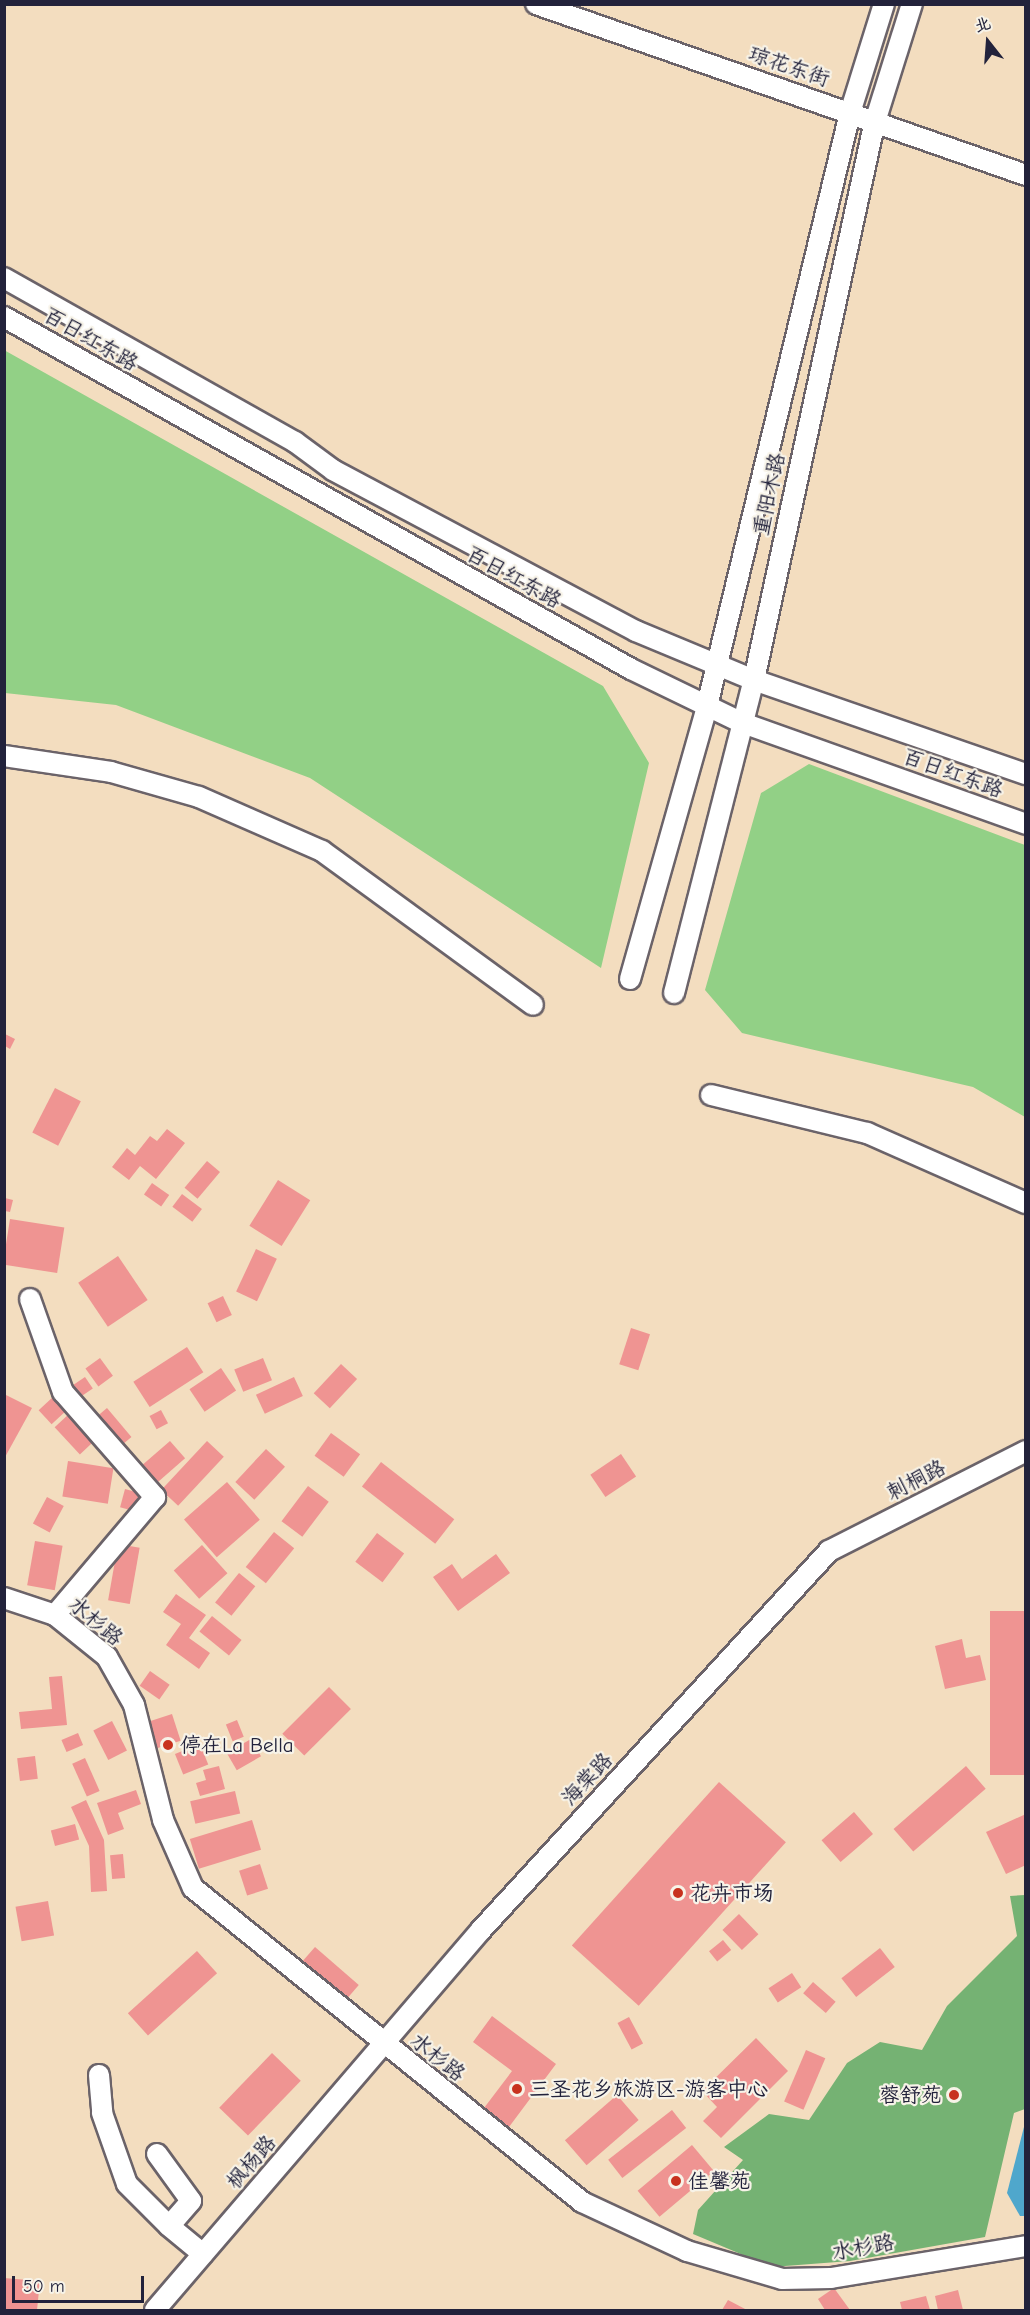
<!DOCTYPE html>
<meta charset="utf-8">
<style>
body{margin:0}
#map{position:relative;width:1030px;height:2315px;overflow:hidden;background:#f3ddbf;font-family:"Comic Neue","LXGW WenKai TC",sans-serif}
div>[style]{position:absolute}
.green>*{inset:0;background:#92d086}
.forest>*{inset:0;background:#75b273}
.water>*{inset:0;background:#4fa7cc}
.building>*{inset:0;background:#ef9492;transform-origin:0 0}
.roads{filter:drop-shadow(2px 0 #6b6369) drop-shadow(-2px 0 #6b6369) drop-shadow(0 2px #6b6369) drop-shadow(0 -2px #6b6369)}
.minor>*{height:20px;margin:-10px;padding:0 10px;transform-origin:10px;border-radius:10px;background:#fff}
.dots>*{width:16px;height:16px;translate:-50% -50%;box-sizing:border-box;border:3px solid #f7f3e8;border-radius:50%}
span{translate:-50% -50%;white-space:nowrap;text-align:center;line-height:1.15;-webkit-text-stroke:4.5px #f7f3e8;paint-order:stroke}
.street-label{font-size:21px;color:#22223b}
.poi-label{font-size:21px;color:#22223b}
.left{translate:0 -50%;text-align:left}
.right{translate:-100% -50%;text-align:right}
.frame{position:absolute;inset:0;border:6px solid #22223b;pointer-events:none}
.north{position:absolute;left:958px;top:12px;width:60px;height:60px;-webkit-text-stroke:4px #f7f3e8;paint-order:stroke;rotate:343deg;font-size:16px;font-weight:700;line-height:24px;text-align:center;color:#22223b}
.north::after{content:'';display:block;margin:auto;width:21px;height:27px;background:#22223b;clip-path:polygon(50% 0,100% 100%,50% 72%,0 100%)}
.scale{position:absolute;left:12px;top:2276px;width:132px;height:27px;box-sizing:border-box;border:3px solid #22223b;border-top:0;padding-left:8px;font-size:18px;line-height:21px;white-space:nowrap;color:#22223b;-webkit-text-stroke:4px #f7f3e8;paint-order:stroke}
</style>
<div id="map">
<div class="green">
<div style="clip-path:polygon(4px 350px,603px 686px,649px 763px,601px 968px,310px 778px,116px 705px,5px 693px)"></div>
<div style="clip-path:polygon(809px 764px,1025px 845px,1025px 1117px,973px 1087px,742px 1033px,705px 990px,761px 793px)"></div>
</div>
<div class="forest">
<div style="clip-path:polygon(1025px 1895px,1025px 2109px,1014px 2113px,985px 2237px,850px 2261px,772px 2267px,693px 2234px,698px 2210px,743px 2160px,724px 2147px,769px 2114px,809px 2120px,847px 2063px,880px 2042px,922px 2050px,947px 2006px,1017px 1936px,1010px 1896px)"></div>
</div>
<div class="water">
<div style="clip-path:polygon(1025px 2123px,1025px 2216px,1020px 2216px,1007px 2193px)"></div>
</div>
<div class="building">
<div style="clip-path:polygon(5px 1034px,15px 1039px,10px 1049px,5px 1046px)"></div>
<div style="left:55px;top:1088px;width:29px;height:50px;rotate:27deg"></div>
<div style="clip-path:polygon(167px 1129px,185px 1143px,156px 1179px,140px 1166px,129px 1180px,112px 1167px,127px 1148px,135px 1155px,150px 1136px,157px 1141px)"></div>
<div style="left:207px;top:1161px;width:17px;height:35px;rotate:40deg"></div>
<div style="left:278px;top:1180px;width:38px;height:54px;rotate:32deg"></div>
<div style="left:152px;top:1183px;width:21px;height:14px;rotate:35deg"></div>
<div style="left:182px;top:1194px;width:25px;height:16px;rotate:37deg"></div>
<div style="clip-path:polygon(5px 1198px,13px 1200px,10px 1212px,5px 1211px)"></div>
<div style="left:10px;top:1219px;width:55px;height:46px;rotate:9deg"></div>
<div style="left:256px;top:1249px;width:23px;height:47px;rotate:25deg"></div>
<div style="left:118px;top:1256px;width:53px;height:48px;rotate:56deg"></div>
<div style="left:223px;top:1296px;width:21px;height:17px;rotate:65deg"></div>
<div style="left:631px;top:1328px;width:20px;height:38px;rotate:18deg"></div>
<div style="left:187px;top:1347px;width:30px;height:64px;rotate:57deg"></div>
<div style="left:100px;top:1358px;width:22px;height:18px;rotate:54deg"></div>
<div style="left:263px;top:1358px;width:24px;height:31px;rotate:68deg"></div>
<div style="left:341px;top:1364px;width:22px;height:40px;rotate:43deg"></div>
<div style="left:221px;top:1368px;width:27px;height:38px;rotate:56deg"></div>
<div style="left:85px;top:1377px;width:14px;height:21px;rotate:56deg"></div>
<div style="left:294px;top:1377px;width:21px;height:42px;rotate:65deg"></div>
<div style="clip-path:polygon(4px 1394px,32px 1408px,4px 1459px)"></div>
<div style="left:54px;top:1396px;width:19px;height:21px;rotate:47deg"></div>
<div style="left:107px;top:1408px;width:38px;height:19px;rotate:50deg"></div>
<div style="left:161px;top:1410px;width:15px;height:13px;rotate:62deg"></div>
<div style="left:70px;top:1413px;width:37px;height:21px;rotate:47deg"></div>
<div style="left:331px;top:1433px;width:36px;height:28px;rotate:36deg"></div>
<div style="left:170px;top:1441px;width:23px;height:39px;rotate:49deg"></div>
<div style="left:207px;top:1441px;width:23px;height:67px;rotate:43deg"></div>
<div style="left:266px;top:1449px;width:26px;height:45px;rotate:43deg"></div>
<div style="left:621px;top:1454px;width:27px;height:37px;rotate:56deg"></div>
<div style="left:68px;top:1461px;width:46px;height:36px;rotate:9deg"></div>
<div style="left:381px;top:1462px;width:93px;height:31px;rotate:38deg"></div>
<div style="left:227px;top:1482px;width:50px;height:57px;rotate:49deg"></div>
<div style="left:308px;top:1486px;width:26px;height:44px;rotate:37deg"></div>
<div style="left:125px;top:1489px;width:20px;height:19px;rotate:15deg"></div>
<div style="left:47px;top:1497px;width:19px;height:30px;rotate:28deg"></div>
<div style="left:274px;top:1532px;width:26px;height:45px;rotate:39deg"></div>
<div style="left:377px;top:1533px;width:34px;height:36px;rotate:37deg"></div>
<div style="left:35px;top:1541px;width:28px;height:45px;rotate:10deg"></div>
<div style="left:118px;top:1544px;width:22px;height:57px;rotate:10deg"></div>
<div style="left:202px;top:1545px;width:38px;height:38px;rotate:48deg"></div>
<div style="clip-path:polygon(496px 1554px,510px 1573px,458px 1611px,433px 1577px,452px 1564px,462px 1579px)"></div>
<div style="left:239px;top:1573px;width:21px;height:38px;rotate:39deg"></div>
<div style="clip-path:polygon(176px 1594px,206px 1615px,189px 1638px,210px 1653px,199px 1669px,166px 1645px,181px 1624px,163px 1612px)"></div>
<div style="left:1026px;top:1611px;width:164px;height:36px;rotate:90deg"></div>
<div style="left:212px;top:1616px;width:38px;height:20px;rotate:39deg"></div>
<div style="clip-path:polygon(962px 1639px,966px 1658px,980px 1655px,986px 1680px,945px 1689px,935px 1646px)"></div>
<div style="left:150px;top:1671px;width:24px;height:18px;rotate:35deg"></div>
<div style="clip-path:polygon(62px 1676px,67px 1725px,21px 1729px,19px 1712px,52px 1709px,49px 1677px)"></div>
<div style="left:329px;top:1687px;width:31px;height:66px;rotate:45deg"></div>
<div style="left:172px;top:1714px;width:28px;height:29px;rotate:72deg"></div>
<div style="left:237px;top:1720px;width:18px;height:12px;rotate:68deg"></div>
<div style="left:112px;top:1721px;width:33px;height:21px;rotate:63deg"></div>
<div style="left:78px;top:1733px;width:13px;height:18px;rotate:67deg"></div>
<div style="left:251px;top:1739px;width:20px;height:28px;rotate:60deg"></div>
<div style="left:200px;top:1744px;width:22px;height:27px;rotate:68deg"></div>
<div style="left:35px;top:1756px;width:23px;height:18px;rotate:83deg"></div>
<div style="left:85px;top:1758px;width:36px;height:14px;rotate:66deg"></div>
<div style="clip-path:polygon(219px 1766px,225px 1789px,200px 1796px,196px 1783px,206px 1780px,203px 1770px)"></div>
<div style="left:966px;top:1766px;width:30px;height:96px;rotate:49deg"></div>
<div style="left:719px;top:1782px;width:90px;height:220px;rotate:42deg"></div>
<div style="clip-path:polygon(136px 1790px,141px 1804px,118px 1813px,124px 1829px,108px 1835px,97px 1803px)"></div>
<div style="left:235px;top:1791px;width:23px;height:46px;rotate:77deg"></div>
<div style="clip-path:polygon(86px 1800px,104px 1840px,107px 1891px,91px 1892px,89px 1846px,71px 1807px)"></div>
<div style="left:854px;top:1812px;width:29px;height:43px;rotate:49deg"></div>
<div style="clip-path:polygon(1026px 1814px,1026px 1865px,1006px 1874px,986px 1832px)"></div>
<div style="left:252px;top:1820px;width:31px;height:65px;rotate:73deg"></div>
<div style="left:75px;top:1824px;width:16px;height:25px;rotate:75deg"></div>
<div style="left:123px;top:1854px;width:24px;height:13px;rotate:85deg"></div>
<div style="left:260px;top:1864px;width:26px;height:22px;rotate:72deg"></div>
<div style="left:48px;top:1901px;width:35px;height:33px;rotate:80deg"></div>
<div style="left:739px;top:1914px;width:28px;height:23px;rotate:46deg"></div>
<div style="left:723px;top:1940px;width:13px;height:18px;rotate:51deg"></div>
<div style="left:315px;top:1947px;width:58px;height:21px;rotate:41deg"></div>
<div style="left:880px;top:1948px;width:24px;height:49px;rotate:52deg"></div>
<div style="left:197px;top:1951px;width:30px;height:93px;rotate:48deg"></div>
<div style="left:792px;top:1973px;width:17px;height:28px;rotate:57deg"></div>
<div style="left:813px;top:1982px;width:30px;height:15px;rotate:41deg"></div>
<div style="clip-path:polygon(492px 2016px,556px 2064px,509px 2127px,484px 2108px,512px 2071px,473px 2042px)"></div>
<div style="left:629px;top:2017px;width:30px;height:13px;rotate:62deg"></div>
<div style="clip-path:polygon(756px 2038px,788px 2071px,721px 2138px,703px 2121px,717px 2107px,702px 2091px)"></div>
<div style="left:806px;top:2050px;width:21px;height:56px;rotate:23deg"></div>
<div style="left:272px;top:2053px;width:40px;height:76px;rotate:44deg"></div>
<div style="left:617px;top:2095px;width:33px;height:69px;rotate:49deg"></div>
<div style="left:672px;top:2110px;width:23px;height:81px;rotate:52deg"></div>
<div style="left:692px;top:2145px;width:34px;height:71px;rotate:50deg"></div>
<div style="clip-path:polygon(4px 2278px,40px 2281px,37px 2310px,4px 2310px)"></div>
<div style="clip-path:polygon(834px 2288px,850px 2310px,825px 2310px,818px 2299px)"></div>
<div style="clip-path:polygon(958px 2290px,963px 2310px,938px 2310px,935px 2296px)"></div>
<div style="clip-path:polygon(926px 2296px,930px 2310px,902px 2310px,900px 2302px)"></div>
<div style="clip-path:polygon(728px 2300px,747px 2310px,722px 2310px)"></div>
</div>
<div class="roads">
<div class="minor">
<div style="left:536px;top:4px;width:519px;rotate:19.24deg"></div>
<div style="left:4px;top:278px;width:334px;rotate:29.4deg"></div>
<div style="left:295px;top:442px;width:47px;rotate:36.4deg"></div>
<div style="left:333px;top:470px;width:343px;rotate:28deg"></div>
<div style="left:636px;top:631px;width:128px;rotate:22.6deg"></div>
<div style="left:754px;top:680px;width:288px;rotate:19.1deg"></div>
<div style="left:4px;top:317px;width:719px;rotate:29.31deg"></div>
<div style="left:631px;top:669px;width:121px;rotate:25.9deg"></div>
<div style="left:740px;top:722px;width:304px;rotate:19.6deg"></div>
<div style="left:4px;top:756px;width:108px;rotate:8.5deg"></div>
<div style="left:111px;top:772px;width:91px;rotate:15.9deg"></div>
<div style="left:199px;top:797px;width:134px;rotate:23.7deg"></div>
<div style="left:322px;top:851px;width:261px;rotate:36.1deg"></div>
<div style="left:630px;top:979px;width:284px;rotate:-74.2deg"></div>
<div style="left:707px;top:706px;width:610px;rotate:-76.44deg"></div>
<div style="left:850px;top:113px;width:114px;rotate:-72.7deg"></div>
<div style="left:674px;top:993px;width:323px;rotate:-75.7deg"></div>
<div style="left:754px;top:680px;width:568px;rotate:-77.8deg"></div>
<div style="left:874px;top:125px;width:127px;rotate:-72.6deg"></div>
<div style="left:711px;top:1095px;width:161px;rotate:13.7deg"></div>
<div style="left:867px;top:1133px;width:174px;rotate:23.8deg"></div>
<div style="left:30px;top:1299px;width:99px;rotate:70.5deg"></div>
<div style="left:63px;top:1392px;width:140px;rotate:48.8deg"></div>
<div style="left:155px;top:1497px;width:155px;rotate:130.3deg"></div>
<div style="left:4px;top:1598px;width:54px;rotate:18.4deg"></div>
<div style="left:55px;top:1615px;width:67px;rotate:38.9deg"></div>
<div style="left:107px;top:1657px;width:55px;rotate:60.6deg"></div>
<div style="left:134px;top:1705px;width:119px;rotate:75.8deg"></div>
<div style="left:163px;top:1820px;width:74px;rotate:66.2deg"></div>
<div style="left:193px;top:1888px;width:500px;rotate:38.9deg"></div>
<div style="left:582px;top:2202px;width:116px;rotate:25deg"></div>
<div style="left:687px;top:2251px;width:99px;rotate:16.4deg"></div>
<div style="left:782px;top:2279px;width:49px;rotate:-1.2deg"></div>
<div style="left:831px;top:2278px;width:198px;rotate:-9.3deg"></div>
<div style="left:99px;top:2075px;width:38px;rotate:85deg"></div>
<div style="left:102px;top:2113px;width:75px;rotate:70.6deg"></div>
<div style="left:127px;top:2184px;width:59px;rotate:45deg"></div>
<div style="left:157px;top:2154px;width:58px;rotate:54.1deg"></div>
<div style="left:191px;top:2201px;width:33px;rotate:131deg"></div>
<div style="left:169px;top:2226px;width:44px;rotate:39.5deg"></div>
<div style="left:155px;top:2310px;width:501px;rotate:-49.37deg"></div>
<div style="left:481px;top:1930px;width:515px;rotate:-47.44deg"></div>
<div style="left:829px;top:1551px;width:221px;rotate:-26.9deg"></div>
</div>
</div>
<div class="dots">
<div style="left:168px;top:1745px;background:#c8321e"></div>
<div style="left:678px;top:1893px;background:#c8321e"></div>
<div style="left:517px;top:2089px;background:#c8321e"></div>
<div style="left:954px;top:2095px;background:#c8321e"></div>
<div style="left:676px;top:2181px;background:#c8321e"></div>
</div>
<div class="street-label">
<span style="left:789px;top:66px;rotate:19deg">琼花东街</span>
<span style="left:91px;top:339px;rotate:30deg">百日红东路</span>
<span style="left:769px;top:494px;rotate:-78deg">重阳木路</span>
<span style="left:514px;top:577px;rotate:29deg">百日红东路</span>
<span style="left:953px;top:773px;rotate:20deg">百日红东路</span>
<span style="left:916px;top:1480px;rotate:-27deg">刺桐路</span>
<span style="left:96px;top:1621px;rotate:40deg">水杉路</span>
<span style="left:587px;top:1779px;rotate:-47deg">海棠路</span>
<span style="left:438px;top:2057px;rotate:39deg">水杉路</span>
<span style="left:251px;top:2162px;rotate:-49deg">枫杨路</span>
<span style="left:863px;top:2247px;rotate:-10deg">水杉路</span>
</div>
<div class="poi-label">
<span class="left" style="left:180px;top:1745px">停在La Bella</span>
<span class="left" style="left:690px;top:1893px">花卉市场</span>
<span class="left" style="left:529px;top:2089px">三圣花乡旅游区-游客中心</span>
<span class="right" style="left:942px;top:2095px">蓉舒苑</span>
<span class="left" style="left:688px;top:2181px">佳馨苑</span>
</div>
<div class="frame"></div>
<div class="north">北</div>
<div class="scale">50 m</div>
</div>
